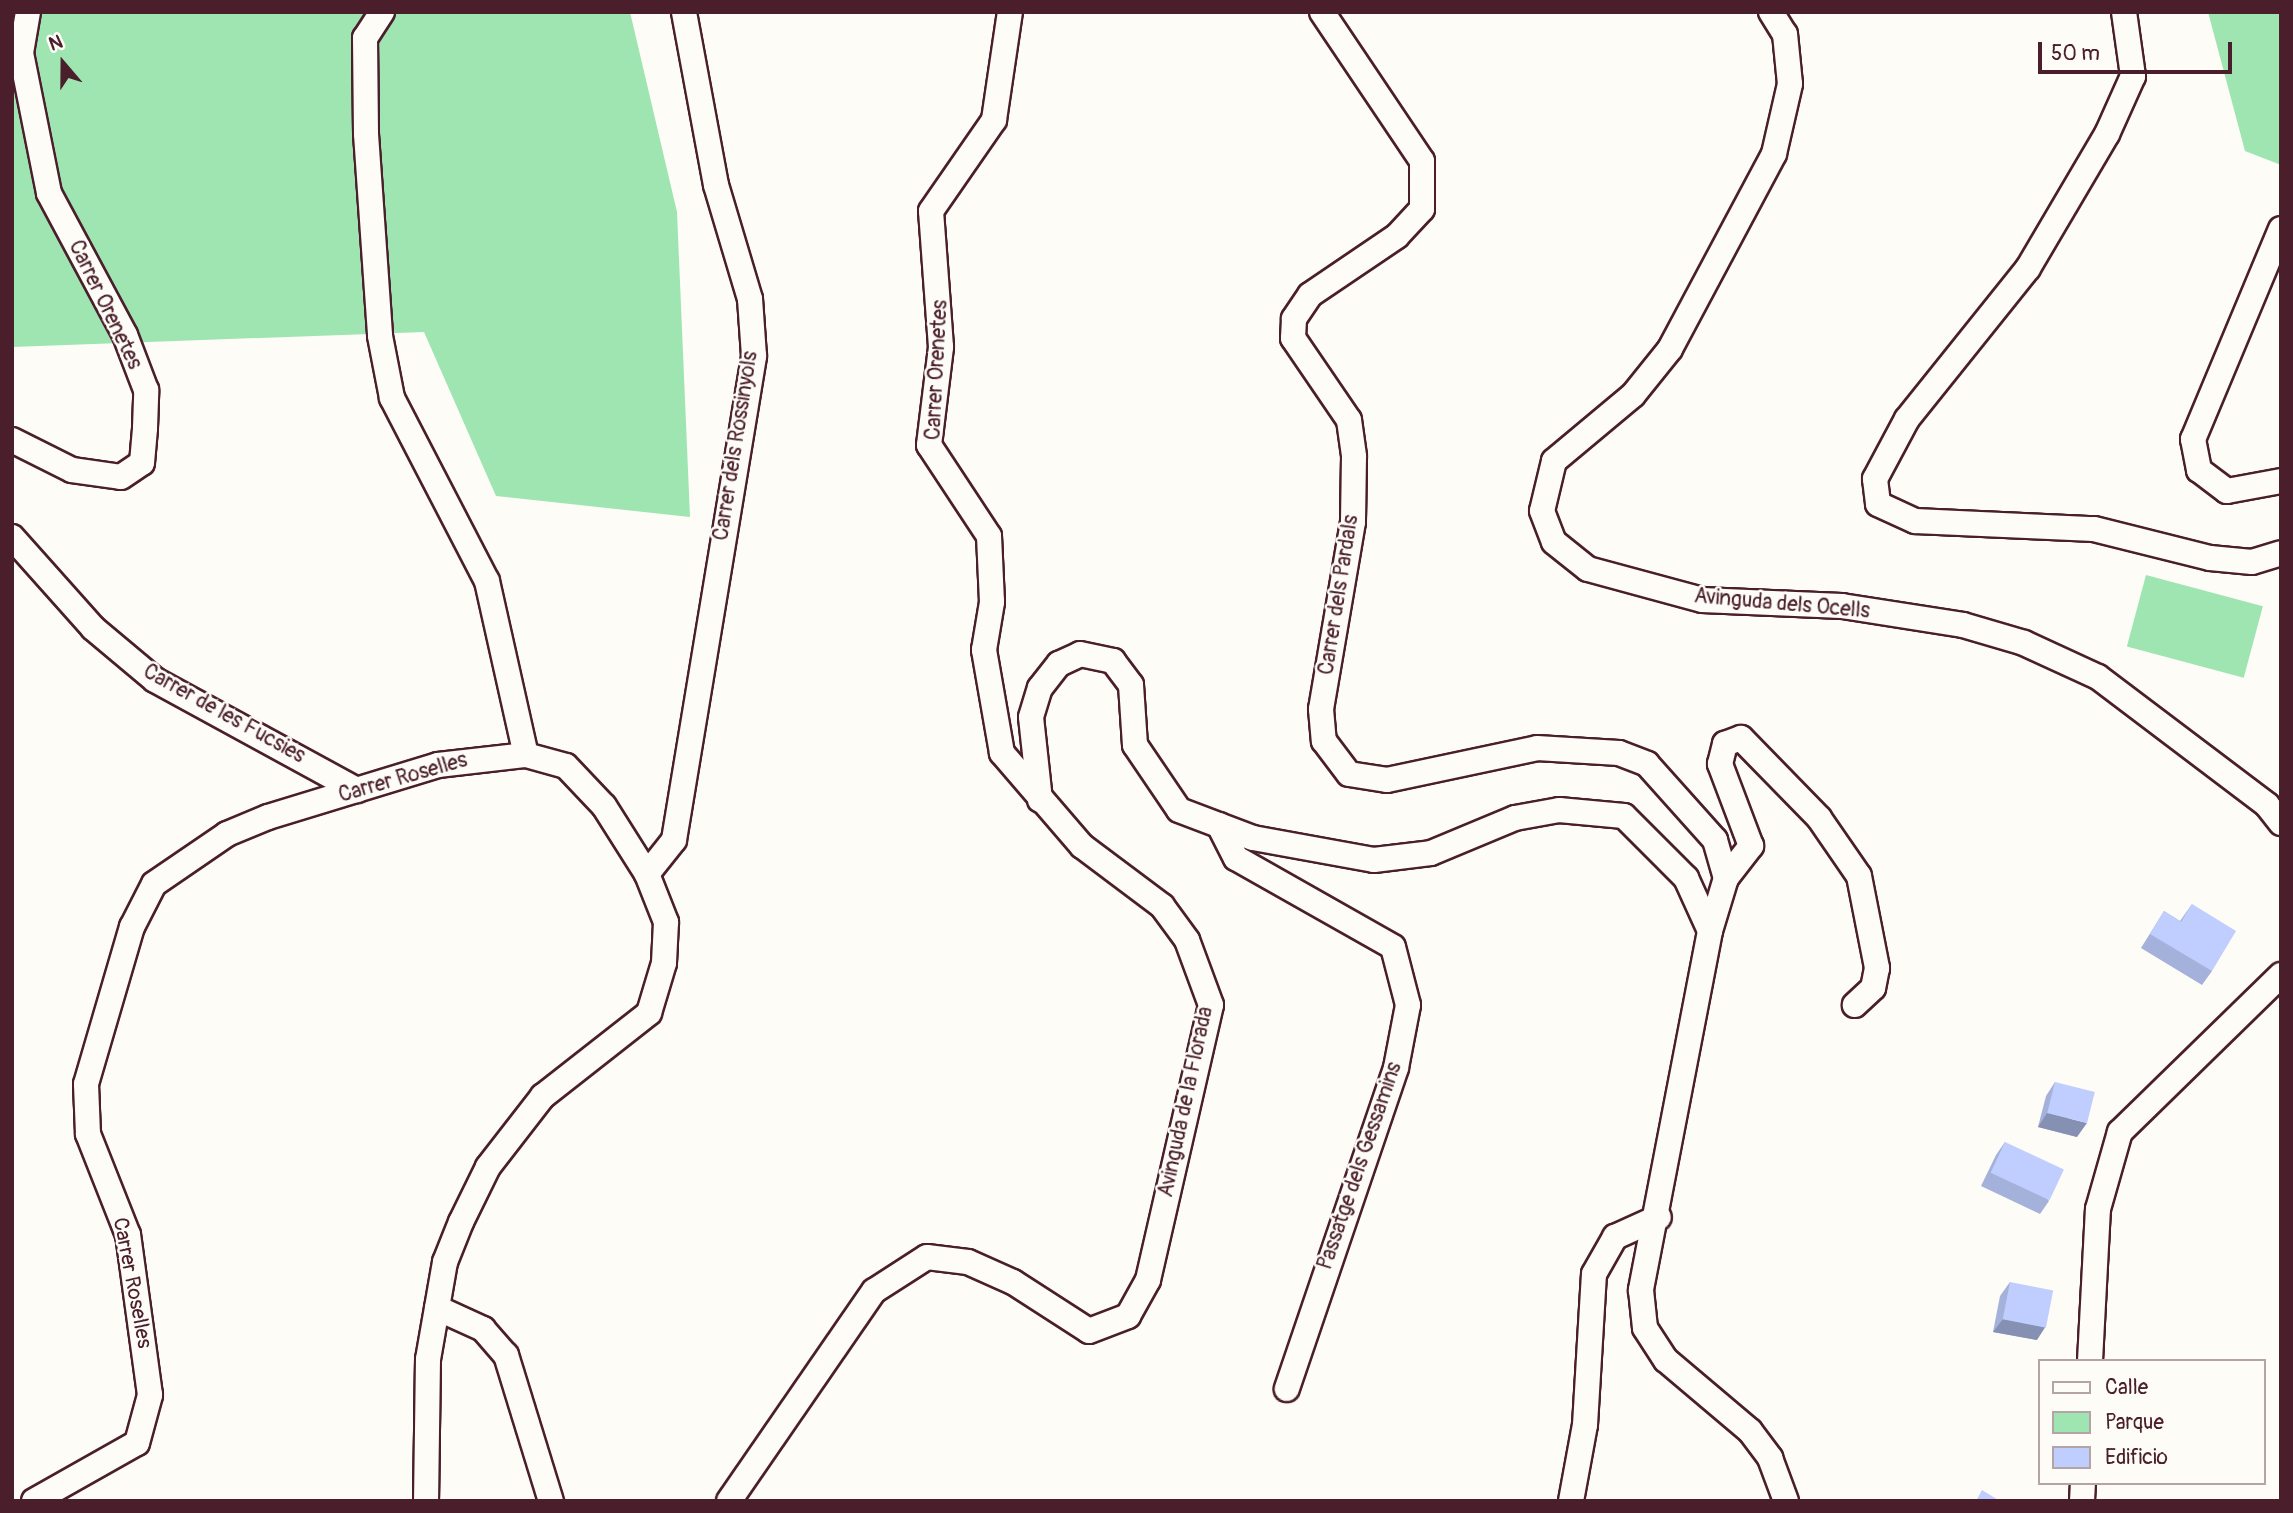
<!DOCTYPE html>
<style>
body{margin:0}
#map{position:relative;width:2293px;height:1513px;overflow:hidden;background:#fdfcf7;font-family:Pangolin,sans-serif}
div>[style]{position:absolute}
.green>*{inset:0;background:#9fe5b2;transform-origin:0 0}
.roads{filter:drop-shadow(2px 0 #4a1f2b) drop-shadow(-2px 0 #4a1f2b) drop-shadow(0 2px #4a1f2b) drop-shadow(0 -2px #4a1f2b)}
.minor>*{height:24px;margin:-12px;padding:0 12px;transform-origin:12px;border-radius:12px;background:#fdfcf7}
.wall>*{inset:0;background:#a4b1da}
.shaded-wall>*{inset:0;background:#8690b2}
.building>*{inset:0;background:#bfcefe;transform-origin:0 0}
span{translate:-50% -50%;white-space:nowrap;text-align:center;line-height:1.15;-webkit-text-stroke:5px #fdfcf7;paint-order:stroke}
.street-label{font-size:21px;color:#4a1f2b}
.frame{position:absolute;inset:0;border:14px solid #4a1f2b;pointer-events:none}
.legend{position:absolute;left:2038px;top:1359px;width:228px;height:126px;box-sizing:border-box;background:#fdfcf7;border:2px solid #b5a4a5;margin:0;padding:9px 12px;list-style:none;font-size:21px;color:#4a1f2b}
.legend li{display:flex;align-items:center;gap:14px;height:35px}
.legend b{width:35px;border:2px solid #b5a4a5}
.north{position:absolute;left:28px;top:28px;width:70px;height:70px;-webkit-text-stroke:5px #fdfcf7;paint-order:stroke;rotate:340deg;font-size:19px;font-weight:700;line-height:28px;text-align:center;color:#4a1f2b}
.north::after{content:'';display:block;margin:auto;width:24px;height:32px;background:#4a1f2b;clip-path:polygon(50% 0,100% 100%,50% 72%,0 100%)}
.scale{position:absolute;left:2038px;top:42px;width:194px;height:32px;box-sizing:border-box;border:4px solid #4a1f2b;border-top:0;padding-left:9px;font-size:21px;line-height:24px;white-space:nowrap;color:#4a1f2b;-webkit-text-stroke:5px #fdfcf7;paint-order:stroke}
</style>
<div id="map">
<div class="green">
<div style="clip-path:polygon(12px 12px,630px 12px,677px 212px,690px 517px,496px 496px,424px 332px,12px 347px)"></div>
<div style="clip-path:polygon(2208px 12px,2281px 12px,2281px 165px,2245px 151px)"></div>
<div style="left:2146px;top:575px;width:121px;height:74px;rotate:15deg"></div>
</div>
<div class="roads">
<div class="minor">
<div style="left:382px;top:12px;width:31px;rotate:123deg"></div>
<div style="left:365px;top:38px;width:96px;rotate:89.4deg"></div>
<div style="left:366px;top:134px;width:202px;rotate:86deg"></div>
<div style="left:380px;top:336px;width:63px;rotate:79deg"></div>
<div style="left:392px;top:398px;width:206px;rotate:62.6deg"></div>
<div style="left:487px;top:581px;width:178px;rotate:77.4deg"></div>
<div style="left:1322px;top:12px;width:179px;rotate:56.1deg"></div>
<div style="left:1422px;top:161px;width:48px;rotate:90deg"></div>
<div style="left:1422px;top:209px;width:37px;rotate:133deg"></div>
<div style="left:1397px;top:236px;width:105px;rotate:145.9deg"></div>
<div style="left:1310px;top:295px;width:29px;rotate:124deg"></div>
<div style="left:1294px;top:319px;width:19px;rotate:93deg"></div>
<div style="left:1293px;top:338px;width:99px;rotate:55.7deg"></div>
<div style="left:1349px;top:420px;width:37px;rotate:82deg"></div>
<div style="left:1354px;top:457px;width:65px;rotate:90.9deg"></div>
<div style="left:1353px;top:522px;width:190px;rotate:99.7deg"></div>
<div style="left:1321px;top:709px;width:32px;rotate:85deg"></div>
<div style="left:1324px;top:741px;width:41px;rotate:52.9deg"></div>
<div style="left:1349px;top:774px;width:38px;rotate:9deg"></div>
<div style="left:1387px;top:780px;width:153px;rotate:-12deg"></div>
<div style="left:1537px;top:748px;width:82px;rotate:3.5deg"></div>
<div style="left:1619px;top:753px;width:30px;rotate:21deg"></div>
<div style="left:1647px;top:764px;width:102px;rotate:48.2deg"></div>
<div style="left:1715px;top:840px;width:40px;rotate:74deg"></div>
<div style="left:1726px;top:878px;width:55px;rotate:106.8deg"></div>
<div style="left:1771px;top:12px;width:26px;rotate:58deg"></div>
<div style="left:1785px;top:34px;width:50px;rotate:84.3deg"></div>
<div style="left:1790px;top:84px;width:72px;rotate:102.9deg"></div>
<div style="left:1774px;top:154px;width:221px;rotate:118.1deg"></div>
<div style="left:1670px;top:349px;width:59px;rotate:128.8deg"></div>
<div style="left:1633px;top:395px;width:103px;rotate:140.1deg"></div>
<div style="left:1554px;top:461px;width:51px;rotate:103.5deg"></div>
<div style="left:1542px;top:511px;width:33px;rotate:69deg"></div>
<div style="left:1554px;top:542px;width:43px;rotate:38.5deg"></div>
<div style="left:1588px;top:569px;width:118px;rotate:15.2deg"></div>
<div style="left:1702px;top:600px;width:140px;rotate:2.5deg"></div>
<div style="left:1842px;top:606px;width:122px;rotate:8.9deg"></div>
<div style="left:1963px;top:625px;width:64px;rotate:16.4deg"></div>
<div style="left:2024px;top:643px;width:81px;rotate:24.7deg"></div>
<div style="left:2098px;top:677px;width:212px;rotate:37.1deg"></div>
<div style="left:2267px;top:805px;width:23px;rotate:52deg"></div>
<div style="left:2124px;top:12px;width:65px;rotate:82deg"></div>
<div style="left:2133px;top:76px;width:64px;rotate:114.1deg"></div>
<div style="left:2107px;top:134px;width:156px;rotate:120.5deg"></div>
<div style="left:2028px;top:268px;width:193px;rotate:128.7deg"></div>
<div style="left:1907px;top:419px;width:68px;rotate:118.1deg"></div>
<div style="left:1875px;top:479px;width:25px;rotate:83deg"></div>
<div style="left:1878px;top:504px;width:41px;rotate:24.7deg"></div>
<div style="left:1915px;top:521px;width:179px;rotate:2.6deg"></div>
<div style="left:2094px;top:529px;width:120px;rotate:14deg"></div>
<div style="left:2210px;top:558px;width:42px;rotate:5.4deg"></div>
<div style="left:2252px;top:562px;width:30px;rotate:-17deg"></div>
<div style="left:2281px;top:229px;width:228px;rotate:112.7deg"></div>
<div style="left:2193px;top:439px;width:32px;rotate:79deg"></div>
<div style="left:2199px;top:470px;width:35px;rotate:37deg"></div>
<div style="left:2227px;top:491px;width:55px;rotate:-10.5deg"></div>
<div style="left:12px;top:440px;width:67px;rotate:26.6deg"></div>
<div style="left:72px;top:470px;width:49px;rotate:8.1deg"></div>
<div style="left:121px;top:477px;width:25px;rotate:-34deg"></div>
<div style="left:142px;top:463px;width:35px;rotate:-85deg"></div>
<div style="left:145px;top:428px;width:38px;rotate:-88deg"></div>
<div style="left:146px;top:390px;width:59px;rotate:-110.9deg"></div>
<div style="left:125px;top:335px;width:161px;rotate:-118.2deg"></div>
<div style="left:49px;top:193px;width:143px;rotate:-101.3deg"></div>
<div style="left:21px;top:53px;width:42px;rotate:-80.3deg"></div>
<div style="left:12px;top:537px;width:122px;rotate:48.3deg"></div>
<div style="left:93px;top:628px;width:81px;rotate:40deg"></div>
<div style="left:155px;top:680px;width:230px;rotate:28.6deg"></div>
<div style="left:1040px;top:800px;width:83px;rotate:-96.2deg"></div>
<div style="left:1031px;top:717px;width:30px;rotate:-73deg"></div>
<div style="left:1040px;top:688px;width:31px;rotate:-52deg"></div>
<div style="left:1059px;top:664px;width:23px;rotate:-25deg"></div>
<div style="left:1080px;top:654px;width:34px;rotate:12deg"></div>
<div style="left:1113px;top:661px;width:30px;rotate:53deg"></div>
<div style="left:1131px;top:685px;width:60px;rotate:86.2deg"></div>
<div style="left:1135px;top:745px;width:78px;rotate:55.9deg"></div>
<div style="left:1179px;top:810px;width:79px;rotate:20.7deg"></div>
<div style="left:1253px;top:838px;width:123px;rotate:10.3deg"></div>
<div style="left:1374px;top:860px;width:57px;rotate:-7deg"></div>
<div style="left:1431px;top:853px;width:91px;rotate:-22.6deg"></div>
<div style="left:1515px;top:818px;width:45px;rotate:-10.3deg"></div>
<div style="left:1559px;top:810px;width:65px;rotate:5.3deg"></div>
<div style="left:1624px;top:816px;width:88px;rotate:45deg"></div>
<div style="left:1686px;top:878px;width:58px;rotate:65.6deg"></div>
<div style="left:1710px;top:931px;width:366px;rotate:100.9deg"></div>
<div style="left:1641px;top:1290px;width:38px;rotate:84deg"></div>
<div style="left:1645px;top:1328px;width:38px;rotate:57deg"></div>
<div style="left:1666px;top:1360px;width:110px;rotate:40.2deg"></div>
<div style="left:1750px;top:1431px;width:34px;rotate:53deg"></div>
<div style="left:1770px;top:1458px;width:46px;rotate:69.6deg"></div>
<div style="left:1219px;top:825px;width:37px;rotate:63deg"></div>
<div style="left:1236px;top:858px;width:180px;rotate:29.5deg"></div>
<div style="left:1393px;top:947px;width:60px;rotate:75.5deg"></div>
<div style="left:1408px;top:1005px;width:64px;rotate:100.8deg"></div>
<div style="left:1396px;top:1068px;width:339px;rotate:108.8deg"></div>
<div style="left:647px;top:874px;width:43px;rotate:-51.5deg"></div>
<div style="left:674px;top:840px;width:491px;rotate:-80.6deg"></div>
<div style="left:754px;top:356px;width:57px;rotate:-94deg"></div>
<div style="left:750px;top:299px;width:119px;rotate:-106.6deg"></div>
<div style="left:716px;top:185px;width:176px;rotate:-100.5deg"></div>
<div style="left:1726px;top:878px;width:41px;rotate:-52deg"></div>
<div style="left:1751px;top:846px;width:88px;rotate:-110.7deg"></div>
<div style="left:1720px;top:764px;width:21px;rotate:-76deg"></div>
<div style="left:1725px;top:744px;width:17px;rotate:-21deg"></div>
<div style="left:1741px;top:738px;width:112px;rotate:45.7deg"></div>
<div style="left:1819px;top:818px;width:70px;rotate:55.4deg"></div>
<div style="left:1859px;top:876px;width:94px;rotate:78.9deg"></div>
<div style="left:1877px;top:968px;width:20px;rotate:101deg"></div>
<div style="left:1873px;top:988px;width:25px;rotate:137deg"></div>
<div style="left:437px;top:1308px;width:51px;rotate:24.5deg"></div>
<div style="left:483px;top:1329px;width:35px;rotate:49deg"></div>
<div style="left:506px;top:1355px;width:153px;rotate:72.9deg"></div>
<div style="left:2090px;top:1361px;width:152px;rotate:-87deg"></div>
<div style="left:2098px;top:1209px;width:80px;rotate:-74.1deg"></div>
<div style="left:2120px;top:1132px;width:225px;rotate:-44.3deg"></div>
<div style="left:34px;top:1501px;width:118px;rotate:-29.4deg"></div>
<div style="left:137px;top:1443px;width:50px;rotate:-74.8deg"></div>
<div style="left:150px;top:1395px;width:162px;rotate:-97.8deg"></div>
<div style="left:128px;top:1235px;width:109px;rotate:-111.6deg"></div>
<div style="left:88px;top:1134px;width:50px;rotate:-92.3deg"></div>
<div style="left:86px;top:1084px;width:164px;rotate:-73.7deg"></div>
<div style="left:132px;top:927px;width:48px;rotate:-62.9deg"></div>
<div style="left:154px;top:884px;width:88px;rotate:-34.4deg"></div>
<div style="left:227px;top:834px;width:44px;rotate:-22.5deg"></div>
<div style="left:268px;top:817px;width:178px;rotate:-17deg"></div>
<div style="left:438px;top:765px;width:89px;rotate:-6.5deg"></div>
<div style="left:526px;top:755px;width:41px;rotate:15.4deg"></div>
<div style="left:566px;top:766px;width:55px;rotate:46.5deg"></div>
<div style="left:604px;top:806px;width:80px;rotate:57.7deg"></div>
<div style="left:647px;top:874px;width:52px;rotate:68.4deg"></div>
<div style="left:666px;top:922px;width:41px;rotate:92.8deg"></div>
<div style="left:664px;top:963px;width:52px;rotate:106.7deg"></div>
<div style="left:649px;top:1013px;width:135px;rotate:141.9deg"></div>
<div style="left:543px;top:1096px;width:90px;rotate:127.8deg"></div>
<div style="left:488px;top:1167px;width:61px;rotate:116.1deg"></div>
<div style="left:461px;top:1222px;width:43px;rotate:111.8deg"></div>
<div style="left:445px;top:1262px;width:98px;rotate:99.9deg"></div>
<div style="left:428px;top:1359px;width:142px;rotate:90.8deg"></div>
<div style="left:729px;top:1501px;width:255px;rotate:-55.4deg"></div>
<div style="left:874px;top:1291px;width:63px;rotate:-32.7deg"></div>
<div style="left:927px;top:1257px;width:41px;rotate:7deg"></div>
<div style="left:968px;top:1262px;width:49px;rotate:24deg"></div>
<div style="left:1013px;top:1282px;width:90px;rotate:32.8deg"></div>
<div style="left:1089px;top:1331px;width:42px;rotate:-21deg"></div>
<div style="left:1128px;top:1316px;width:41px;rotate:-60.9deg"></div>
<div style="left:1148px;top:1280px;width:282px;rotate:-77.1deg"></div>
<div style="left:1211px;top:1005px;width:69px;rotate:-110.3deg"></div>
<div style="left:1187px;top:940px;width:42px;rotate:-126.3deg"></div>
<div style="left:1162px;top:906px;width:100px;rotate:-143.1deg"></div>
<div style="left:1082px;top:846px;width:123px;rotate:-130.7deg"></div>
<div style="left:1002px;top:753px;width:105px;rotate:-99.9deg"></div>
<div style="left:984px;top:650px;width:49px;rotate:-80.5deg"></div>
<div style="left:992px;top:602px;width:66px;rotate:-92.6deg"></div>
<div style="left:989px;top:536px;width:109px;rotate:-123.4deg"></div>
<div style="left:929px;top:445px;width:99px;rotate:-83deg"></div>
<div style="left:941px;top:347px;width:136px;rotate:-94.2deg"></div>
<div style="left:931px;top:211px;width:111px;rotate:-55.3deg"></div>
<div style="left:994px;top:120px;width:109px;rotate:-81.6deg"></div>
<div style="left:1571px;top:1501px;width:77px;rotate:-79.6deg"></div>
<div style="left:1585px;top:1425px;width:151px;rotate:-86.6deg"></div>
<div style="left:1594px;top:1274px;width:43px;rotate:-60.4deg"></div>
<div style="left:1615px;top:1237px;width:48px;rotate:-24.4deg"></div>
<div style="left:2082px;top:1501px;width:18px;rotate:-87deg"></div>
</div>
</div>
<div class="wall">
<div style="clip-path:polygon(2192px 904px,2212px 971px,2202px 985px,2141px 948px,2164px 911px,2180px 921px)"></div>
<div style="clip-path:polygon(2055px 1082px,2077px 1137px,2038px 1127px,2046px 1096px)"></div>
<div style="clip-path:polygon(2005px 1142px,2049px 1201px,2040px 1214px,1981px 1186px,1996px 1155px)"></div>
<div style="clip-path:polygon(2010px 1282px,2037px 1340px,1993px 1332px,2000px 1296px)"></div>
</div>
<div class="shaded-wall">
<div style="clip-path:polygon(2047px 1113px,2087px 1123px,2077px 1137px,2038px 1127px)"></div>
<div style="clip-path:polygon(2003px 1319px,2046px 1326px,2037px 1340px,1993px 1332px)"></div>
</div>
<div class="building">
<div style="clip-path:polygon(2192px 904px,2236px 931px,2212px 971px,2150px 934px,2164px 911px,2181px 922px)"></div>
<div style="left:2055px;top:1082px;width:41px;height:32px;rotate:14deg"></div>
<div style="left:2005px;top:1142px;width:65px;height:34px;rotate:25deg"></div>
<div style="left:2010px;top:1282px;width:44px;height:38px;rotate:11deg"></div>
<div style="clip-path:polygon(1982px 1490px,2000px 1501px,1976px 1501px)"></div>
</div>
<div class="street-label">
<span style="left:105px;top:305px;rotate:64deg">Carrer Orenetes</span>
<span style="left:937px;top:370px;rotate:-87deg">Carrer Orenetes</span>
<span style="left:736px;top:446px;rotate:-81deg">Carrer dels Rossinyols</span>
<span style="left:1339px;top:595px;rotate:-81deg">Carrer dels Pardals</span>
<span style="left:1782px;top:604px;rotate:5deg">Avinguda dels Ocells</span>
<span style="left:224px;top:714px;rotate:29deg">Carrer de les Fucsies</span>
<span style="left:403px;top:778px;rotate:-16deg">Carrer Roselles</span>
<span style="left:1186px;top:1102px;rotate:-78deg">Avinguda de la Florada</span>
<span style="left:1360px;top:1166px;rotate:-71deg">Passatge dels Gessamins</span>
<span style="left:132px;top:1283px;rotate:79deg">Carrer Roselles</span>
</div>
<div class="frame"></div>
<ul class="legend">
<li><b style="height:9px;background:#fdfcf7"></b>Calle</li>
<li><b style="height:19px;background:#9fe5b2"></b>Parque</li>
<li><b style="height:19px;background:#bfcefe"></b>Edificio</li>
</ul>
<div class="north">N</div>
<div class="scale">50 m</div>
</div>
